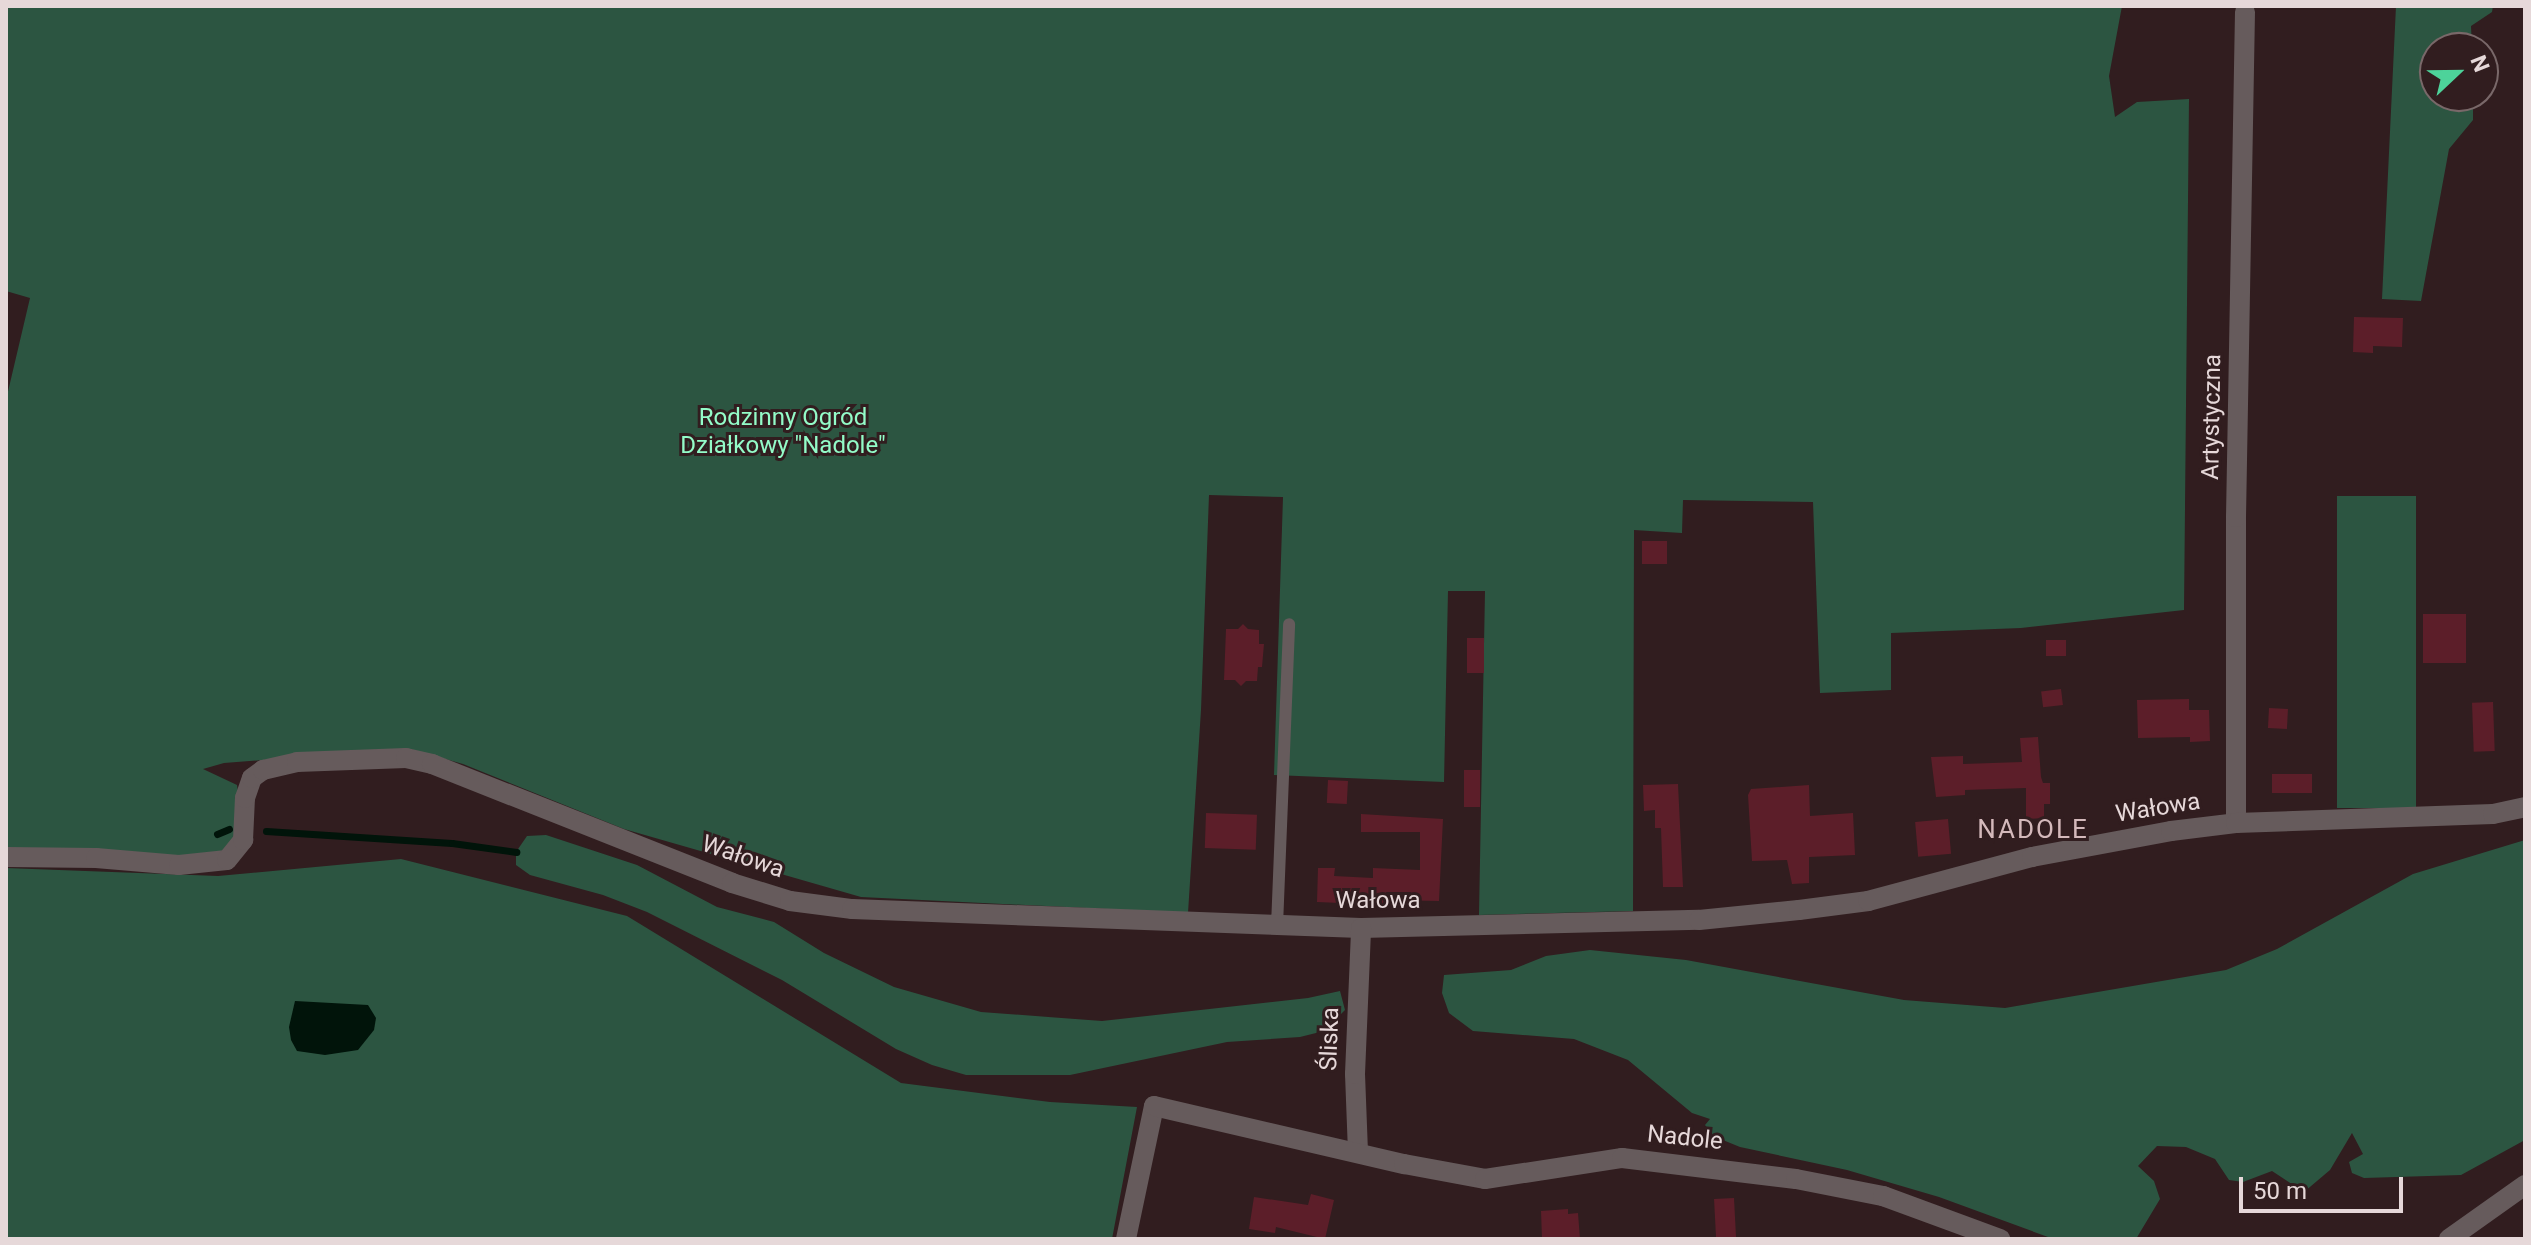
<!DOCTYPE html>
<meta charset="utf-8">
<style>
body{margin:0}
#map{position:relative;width:2531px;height:1245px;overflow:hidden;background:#311d1f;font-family:Roboto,sans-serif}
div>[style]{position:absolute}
.green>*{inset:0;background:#2c5541;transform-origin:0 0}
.water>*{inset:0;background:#01140a}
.stream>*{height:7px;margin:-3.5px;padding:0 3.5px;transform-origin:3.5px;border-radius:3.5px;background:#01140a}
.building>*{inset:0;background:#5c1e29;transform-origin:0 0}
.service>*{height:12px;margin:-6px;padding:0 6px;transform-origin:6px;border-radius:6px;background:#665b5c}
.minor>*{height:20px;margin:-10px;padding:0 10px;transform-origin:10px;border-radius:10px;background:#665b5c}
span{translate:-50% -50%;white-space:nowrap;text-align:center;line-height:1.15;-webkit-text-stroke:6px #311d1f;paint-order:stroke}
.street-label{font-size:24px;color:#e6d8d9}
.park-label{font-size:24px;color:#93fbc8}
.neighbourhood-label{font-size:26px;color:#d4b9bb;letter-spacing:2px}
.frame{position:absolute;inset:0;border:8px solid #e6d8d9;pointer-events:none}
.north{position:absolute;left:2419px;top:32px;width:80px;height:80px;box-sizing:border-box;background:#311d1f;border:2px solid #796869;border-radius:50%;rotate:68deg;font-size:22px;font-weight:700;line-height:32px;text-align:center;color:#e6d8d9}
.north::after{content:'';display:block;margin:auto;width:28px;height:36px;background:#4dd39a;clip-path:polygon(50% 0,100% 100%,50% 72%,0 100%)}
.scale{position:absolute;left:2239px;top:1177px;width:164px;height:36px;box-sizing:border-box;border:4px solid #e6d8d9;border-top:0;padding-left:10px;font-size:24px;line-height:28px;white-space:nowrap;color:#e6d8d9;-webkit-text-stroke:6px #311d1f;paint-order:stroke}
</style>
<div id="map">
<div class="green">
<div style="clip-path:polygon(6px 6px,2122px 6px,2109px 76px,2115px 117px,2137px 102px,2189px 99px,2184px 610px,2021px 628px,1891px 633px,1891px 690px,1820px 693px,1813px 502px,1683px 500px,1682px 533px,1634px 530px,1633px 911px,1479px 915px,1485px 591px,1448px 591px,1444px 782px,1274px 775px,1283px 497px,1209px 495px,1201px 710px,1188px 913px,861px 897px,624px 829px,463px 764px,410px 749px,224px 763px,203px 769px,237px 785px,239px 799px,233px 845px,210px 857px,6px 849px,6px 400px,30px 298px,6px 291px)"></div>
<div style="clip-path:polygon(2396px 6px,2493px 6px,2492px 12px,2471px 26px,2472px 48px,2435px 48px,2435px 96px,2473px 96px,2473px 120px,2449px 149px,2421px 301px,2382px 299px)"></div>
<div style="left:2337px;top:496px;width:79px;height:312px"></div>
<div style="clip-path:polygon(546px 835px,637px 865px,717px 907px,774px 922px,824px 953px,894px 987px,981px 1012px,1102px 1021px,1308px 998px,1340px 991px,1345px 1010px,1324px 1031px,1300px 1037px,1227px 1042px,1070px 1075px,966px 1075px,932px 1065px,896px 1049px,782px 980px,647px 912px,603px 895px,530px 875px,516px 865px,516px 852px,527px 836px)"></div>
<div style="clip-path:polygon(2525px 840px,2525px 1140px,2461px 1175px,2364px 1178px,2352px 1173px,2349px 1162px,2363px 1154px,2352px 1133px,2330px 1170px,2304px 1192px,2272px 1171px,2243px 1182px,2229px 1180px,2215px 1159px,2186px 1147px,2157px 1146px,2138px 1166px,2154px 1181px,2160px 1199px,2136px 1239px,2048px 1237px,1939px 1197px,1847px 1170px,1740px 1147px,1713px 1136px,1705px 1125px,1710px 1119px,1692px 1113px,1628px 1060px,1574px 1039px,1473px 1031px,1449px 1013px,1442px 993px,1444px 975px,1511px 970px,1546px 956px,1590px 950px,1686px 960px,1904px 1000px,2005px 1008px,2226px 970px,2277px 949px,2413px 874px)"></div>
<div style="clip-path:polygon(401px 859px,627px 916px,901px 1083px,1050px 1102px,1137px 1107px,1112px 1239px,6px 1239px,6px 868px,218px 876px)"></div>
</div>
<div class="water">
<div style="clip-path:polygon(295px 1001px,368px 1005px,376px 1018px,374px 1030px,358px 1050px,325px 1055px,297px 1051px,291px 1040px,289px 1027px)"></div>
</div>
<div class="stream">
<div style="left:266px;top:831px;width:186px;rotate:3.7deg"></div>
<div style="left:452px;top:843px;width:65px;rotate:8deg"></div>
<div style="left:217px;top:834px;width:13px;rotate:-23deg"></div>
</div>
<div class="building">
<div style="clip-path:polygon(2354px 317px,2403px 318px,2402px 347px,2373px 346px,2373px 353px,2353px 352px)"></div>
<div style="left:1667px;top:541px;width:23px;height:25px;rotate:90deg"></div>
<div style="left:2423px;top:614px;width:43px;height:49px"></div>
<div style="clip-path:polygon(1243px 624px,1248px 629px,1259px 630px,1259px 644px,1264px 644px,1262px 667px,1258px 667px,1257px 681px,1246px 681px,1241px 686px,1235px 680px,1224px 680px,1226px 629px,1238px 629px)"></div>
<div style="left:1467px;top:638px;width:17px;height:35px"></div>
<div style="left:2046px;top:640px;width:20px;height:16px"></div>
<div style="left:2061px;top:689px;width:16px;height:20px;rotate:83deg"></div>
<div style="clip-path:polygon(2189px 699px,2189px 710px,2209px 710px,2210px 741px,2190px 742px,2190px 737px,2138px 738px,2137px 700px)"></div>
<div style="left:2493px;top:702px;width:49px;height:21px;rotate:88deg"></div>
<div style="left:2269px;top:708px;width:19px;height:20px;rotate:3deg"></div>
<div style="clip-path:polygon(2038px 737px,2041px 777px,2043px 783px,2050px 783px,2050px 804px,2044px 804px,2044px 818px,2026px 819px,2026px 788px,1965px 790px,1965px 795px,1936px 797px,1931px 757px,1963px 756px,1963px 764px,2022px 762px,2020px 738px)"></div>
<div style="left:1464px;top:770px;width:16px;height:37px"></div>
<div style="left:2312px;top:774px;width:19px;height:40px;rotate:90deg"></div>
<div style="left:1328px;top:780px;width:20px;height:23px;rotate:3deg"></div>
<div style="clip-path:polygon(1678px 784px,1683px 887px,1663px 887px,1661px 828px,1655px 828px,1655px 810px,1644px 811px,1643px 785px)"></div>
<div style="clip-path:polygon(1809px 785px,1810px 816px,1853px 813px,1855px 855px,1809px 857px,1809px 883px,1792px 884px,1787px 860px,1752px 861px,1748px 795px,1751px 789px)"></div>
<div style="left:1206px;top:813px;width:51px;height:35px;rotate:2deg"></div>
<div style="clip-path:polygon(1361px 814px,1443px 819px,1439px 901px,1387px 900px,1387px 905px,1317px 902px,1318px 868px,1335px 868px,1334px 876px,1373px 878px,1373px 868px,1420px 870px,1420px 832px,1361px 832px)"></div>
<div style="left:1948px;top:819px;width:35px;height:33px;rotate:85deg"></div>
<div style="clip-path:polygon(1311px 1194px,1334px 1200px,1325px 1239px,1276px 1227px,1275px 1233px,1249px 1229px,1254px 1197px,1308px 1205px)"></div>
<div style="left:1734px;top:1198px;width:40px;height:20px;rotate:87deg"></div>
<div style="clip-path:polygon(1568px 1209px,1568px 1214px,1578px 1213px,1580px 1239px,1542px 1239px,1541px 1211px)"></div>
</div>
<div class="service">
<div style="left:1277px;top:926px;width:302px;rotate:-87.7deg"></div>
</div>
<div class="minor">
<div style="left:2236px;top:823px;width:306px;rotate:-90deg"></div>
<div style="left:2236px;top:517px;width:505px;rotate:-88.98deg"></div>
<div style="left:6px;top:857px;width:90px;rotate:0.6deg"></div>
<div style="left:96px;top:858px;width:83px;rotate:4.8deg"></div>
<div style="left:179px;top:865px;width:48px;rotate:-5.9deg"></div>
<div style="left:227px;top:860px;width:26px;rotate:-51deg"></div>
<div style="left:243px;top:840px;width:42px;rotate:-87.3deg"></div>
<div style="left:245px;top:798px;width:21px;rotate:-71deg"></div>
<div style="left:252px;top:778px;width:14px;rotate:-36deg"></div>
<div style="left:263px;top:770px;width:35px;rotate:-13deg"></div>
<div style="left:297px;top:762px;width:109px;rotate:-2.1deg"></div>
<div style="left:406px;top:758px;width:27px;rotate:13deg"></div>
<div style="left:432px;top:764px;width:323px;rotate:21.6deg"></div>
<div style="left:732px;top:883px;width:61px;rotate:17.2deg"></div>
<div style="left:790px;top:901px;width:63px;rotate:7.4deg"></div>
<div style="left:852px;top:909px;width:509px;rotate:2.14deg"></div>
<div style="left:1361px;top:928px;width:338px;rotate:-1.4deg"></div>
<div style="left:1699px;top:920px;width:100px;rotate:-5.7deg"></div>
<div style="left:1799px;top:910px;width:70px;rotate:-7.4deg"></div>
<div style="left:1868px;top:901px;width:170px;rotate:-15deg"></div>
<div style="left:2032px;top:857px;width:141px;rotate:-10.6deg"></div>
<div style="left:2171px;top:831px;width:65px;rotate:-7deg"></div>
<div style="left:2236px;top:823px;width:257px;rotate:-2deg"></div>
<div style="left:2493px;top:814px;width:33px;rotate:-12deg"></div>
<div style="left:1358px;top:1152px;width:78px;rotate:-92.2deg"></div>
<div style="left:1355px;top:1074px;width:146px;rotate:-87.6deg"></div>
<div style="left:1126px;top:1239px;width:136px;rotate:-78.1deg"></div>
<div style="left:1154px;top:1106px;width:257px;rotate:13.1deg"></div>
<div style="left:1404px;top:1164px;width:82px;rotate:10.5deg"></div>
<div style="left:1485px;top:1179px;width:139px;rotate:-8.7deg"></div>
<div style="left:1622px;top:1158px;width:175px;rotate:6.9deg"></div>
<div style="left:1796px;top:1179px;width:89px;rotate:11.1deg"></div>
<div style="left:1883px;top:1196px;width:125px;rotate:20.2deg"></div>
<div style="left:2449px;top:1239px;width:93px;rotate:-35.4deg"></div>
</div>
<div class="street-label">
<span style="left:2212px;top:417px;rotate:-89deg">Artystyczna</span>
<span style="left:2158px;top:808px;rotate:-9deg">Wałowa</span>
<span style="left:743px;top:857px;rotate:19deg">Wałowa</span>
<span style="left:1378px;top:901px">Wałowa</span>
<span style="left:1330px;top:1039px;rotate:-88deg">Śliska</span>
<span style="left:1685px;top:1138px;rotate:6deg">Nadole</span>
</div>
<div class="park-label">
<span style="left:783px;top:432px">Rodzinny Ogród<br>Działkowy "Nadole"</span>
</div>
<div class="neighbourhood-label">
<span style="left:2033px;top:830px">NADOLE</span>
</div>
<div class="frame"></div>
<div class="north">N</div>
<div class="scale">50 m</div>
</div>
